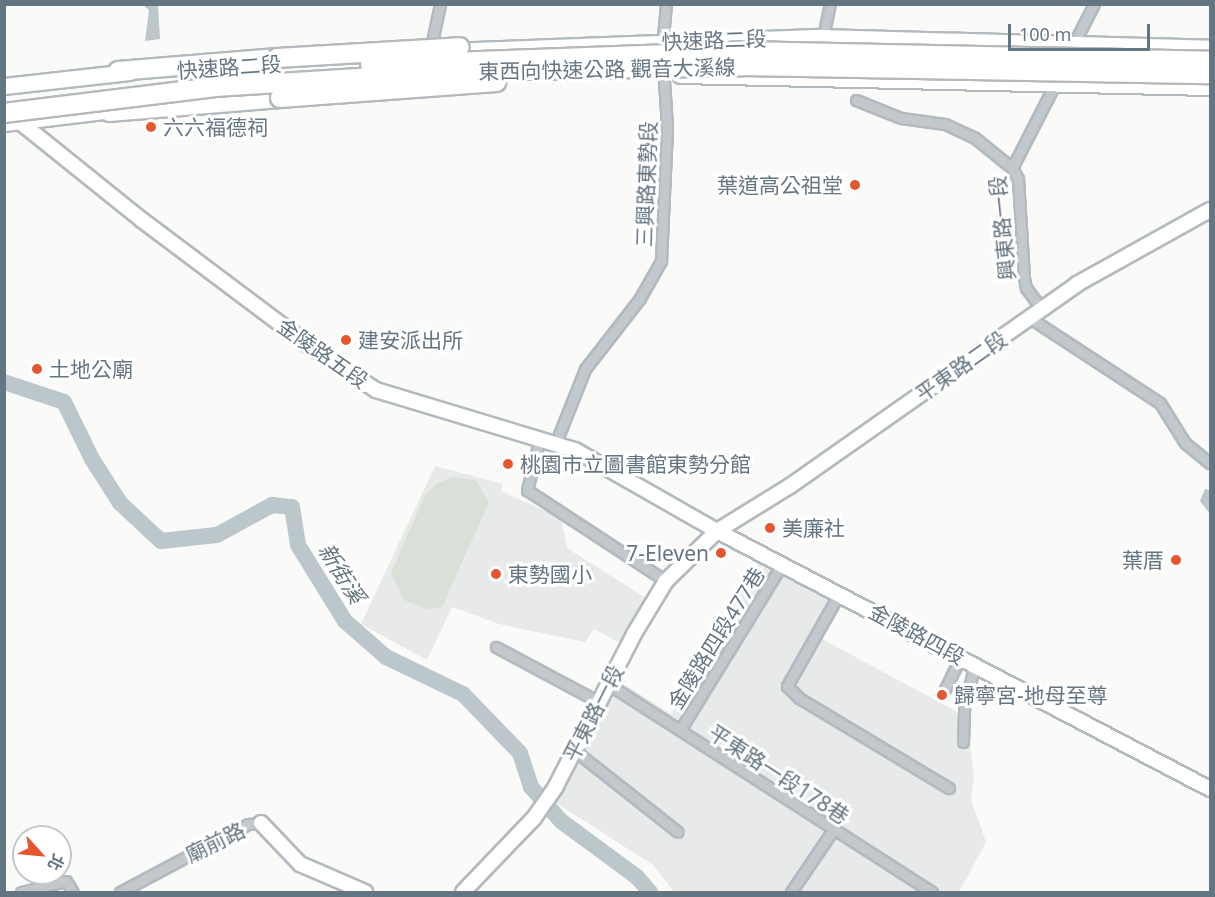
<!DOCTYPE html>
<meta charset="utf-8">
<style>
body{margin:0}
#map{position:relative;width:1215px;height:897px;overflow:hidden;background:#fafaf8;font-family:"Noto Sans","Noto Sans TC",sans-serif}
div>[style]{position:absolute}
.built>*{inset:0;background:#e8e9e9}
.green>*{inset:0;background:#dadfd7}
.water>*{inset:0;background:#bbc7cb}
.river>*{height:16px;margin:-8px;padding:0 8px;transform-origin:8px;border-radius:8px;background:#bbc7cb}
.roads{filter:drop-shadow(2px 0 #b3babf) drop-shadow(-2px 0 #b3babf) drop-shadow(0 2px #b3babf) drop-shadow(0 -2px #b3babf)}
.street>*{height:9px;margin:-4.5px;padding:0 4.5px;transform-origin:4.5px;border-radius:4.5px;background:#c3c8cc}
.secondary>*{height:14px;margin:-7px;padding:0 7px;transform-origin:7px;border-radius:7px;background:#fff}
.primary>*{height:15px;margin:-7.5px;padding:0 7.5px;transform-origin:7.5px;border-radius:7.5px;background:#fff}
.highway>*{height:18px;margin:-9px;padding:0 9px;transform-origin:9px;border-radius:9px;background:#fff}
.bridges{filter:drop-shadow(2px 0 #b4b9bd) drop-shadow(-2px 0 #b4b9bd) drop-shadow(0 2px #b4b9bd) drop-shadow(0 -2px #b4b9bd)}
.highway-bridge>*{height:18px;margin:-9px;padding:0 9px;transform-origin:9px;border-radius:9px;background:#fff}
.dots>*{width:16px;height:16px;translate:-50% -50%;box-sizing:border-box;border:3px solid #fff;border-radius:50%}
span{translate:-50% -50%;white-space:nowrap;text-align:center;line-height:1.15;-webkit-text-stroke:6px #fff;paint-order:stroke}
.street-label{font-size:21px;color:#657683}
.poi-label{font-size:21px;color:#657683}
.left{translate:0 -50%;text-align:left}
.right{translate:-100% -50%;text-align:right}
.water-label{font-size:22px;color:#60757c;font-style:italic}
.frame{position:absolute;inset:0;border:6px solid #657683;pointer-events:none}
.north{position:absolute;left:12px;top:825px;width:60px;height:60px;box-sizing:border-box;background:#fff;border:2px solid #c1c8cd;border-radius:50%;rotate:117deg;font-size:16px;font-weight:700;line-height:24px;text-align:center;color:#657683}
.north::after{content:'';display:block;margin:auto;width:21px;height:27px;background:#e4572e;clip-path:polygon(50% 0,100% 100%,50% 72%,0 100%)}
.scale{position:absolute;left:1008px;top:24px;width:142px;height:27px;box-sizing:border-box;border:3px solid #657683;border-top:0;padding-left:8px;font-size:18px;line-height:21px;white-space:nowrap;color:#657683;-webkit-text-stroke:4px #fff;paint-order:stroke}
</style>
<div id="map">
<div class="built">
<div style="clip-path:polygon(435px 466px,503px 484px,501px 491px,561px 518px,567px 548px,649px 600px,622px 644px,594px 629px,585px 642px,499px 624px,452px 607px,427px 660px,361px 624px)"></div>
<div style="clip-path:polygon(758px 563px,843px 599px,822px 639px,967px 717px,974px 777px,971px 800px,986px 842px,959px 892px,674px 892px,653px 865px,555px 802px,619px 681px,671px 714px)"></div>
</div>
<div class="green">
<div style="clip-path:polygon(453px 477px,475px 480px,489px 502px,442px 607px,426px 609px,404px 600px,391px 573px,425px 495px,436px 484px)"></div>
</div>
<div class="water">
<div style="clip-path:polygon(143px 5px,158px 5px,160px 39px,145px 41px,149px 10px)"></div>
<div style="clip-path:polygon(1205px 489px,1210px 490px,1210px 514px,1200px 501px)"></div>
</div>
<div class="river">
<div style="left:4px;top:382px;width:63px;rotate:18.4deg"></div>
<div style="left:64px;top:402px;width:64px;rotate:63.8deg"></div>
<div style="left:92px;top:459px;width:52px;rotate:57.5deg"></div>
<div style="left:120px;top:503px;width:56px;rotate:42.8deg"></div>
<div style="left:161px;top:541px;width:56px;rotate:-6.1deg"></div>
<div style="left:217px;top:535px;width:63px;rotate:-28.6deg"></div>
<div style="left:272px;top:505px;width:20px;rotate:6deg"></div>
<div style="left:292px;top:507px;width:38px;rotate:81deg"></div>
<div style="left:298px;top:545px;width:89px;rotate:58.3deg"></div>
<div style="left:345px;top:621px;width:55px;rotate:41.3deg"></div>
<div style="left:386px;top:657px;width:85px;rotate:25.7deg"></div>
<div style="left:463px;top:694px;width:82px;rotate:46deg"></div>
<div style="left:520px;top:753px;width:36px;rotate:72deg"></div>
<div style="left:531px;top:787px;width:45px;rotate:48.6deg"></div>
<div style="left:561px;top:821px;width:94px;rotate:36.4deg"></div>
<div style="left:637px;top:877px;width:20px;rotate:49deg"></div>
</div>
<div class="roads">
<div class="street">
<div style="left:825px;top:27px;width:24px;rotate:-78deg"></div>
<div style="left:432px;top:42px;width:39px;rotate:-78deg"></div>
<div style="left:1072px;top:47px;width:48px;rotate:-62.9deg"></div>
<div style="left:662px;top:48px;width:44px;rotate:-84.8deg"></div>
<div style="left:856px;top:100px;width:48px;rotate:21.8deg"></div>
<div style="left:901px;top:118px;width:44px;rotate:7.8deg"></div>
<div style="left:945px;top:124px;width:33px;rotate:25deg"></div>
<div style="left:975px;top:138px;width:48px;rotate:39deg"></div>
<div style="left:1012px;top:168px;width:13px;rotate:61deg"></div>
<div style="left:1018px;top:179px;width:99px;rotate:86.5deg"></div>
<div style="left:1024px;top:278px;width:10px;rotate:79deg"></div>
<div style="left:1026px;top:288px;width:25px;rotate:53deg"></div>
<div style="left:1012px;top:168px;width:97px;rotate:-62.9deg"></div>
<div style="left:1030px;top:318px;width:155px;rotate:33.2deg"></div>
<div style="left:1160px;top:403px;width:47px;rotate:58deg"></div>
<div style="left:1185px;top:443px;width:32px;rotate:39deg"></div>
<div style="left:540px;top:438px;width:54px;rotate:104deg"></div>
<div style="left:527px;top:490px;width:166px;rotate:33.2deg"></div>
<div style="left:556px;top:442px;width:79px;rotate:-68.3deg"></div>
<div style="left:585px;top:369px;width:90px;rotate:-52.2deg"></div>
<div style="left:640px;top:298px;width:43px;rotate:-60.4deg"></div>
<div style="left:661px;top:261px;width:134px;rotate:-87.4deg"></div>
<div style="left:667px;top:127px;width:62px;rotate:-93.7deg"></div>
<div style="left:839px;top:594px;width:106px;rotate:119.5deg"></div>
<div style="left:787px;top:686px;width:17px;rotate:45deg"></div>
<div style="left:799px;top:698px;width:175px;rotate:31deg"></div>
<div style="left:496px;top:647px;width:117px;rotate:28.1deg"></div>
<div style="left:608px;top:684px;width:385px;rotate:32.7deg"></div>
<div style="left:945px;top:689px;width:37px;rotate:-64deg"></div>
<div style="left:680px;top:730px;width:195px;rotate:-58.4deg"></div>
<div style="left:963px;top:742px;width:35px;rotate:-88deg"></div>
<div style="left:964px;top:707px;width:44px;rotate:-75.7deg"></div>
<div style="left:574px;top:750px;width:132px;rotate:38.3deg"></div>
<div style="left:21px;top:892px;width:46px;rotate:-13.7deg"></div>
<div style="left:66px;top:881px;width:13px;rotate:58deg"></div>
<div style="left:120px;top:892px;width:145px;rotate:-28deg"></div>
<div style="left:248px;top:824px;width:13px;rotate:-4deg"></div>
<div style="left:791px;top:892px;width:75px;rotate:-55.9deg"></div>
</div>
<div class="secondary">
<div style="left:15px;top:118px;width:163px;rotate:38.8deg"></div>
<div style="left:142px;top:220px;width:210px;rotate:36.9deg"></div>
<div style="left:310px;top:346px;width:79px;rotate:33.7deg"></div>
<div style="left:376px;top:390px;width:208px;rotate:16.8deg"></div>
<div style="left:575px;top:450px;width:163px;rotate:29.7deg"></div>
<div style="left:717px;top:531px;width:556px;rotate:27.62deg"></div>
<div style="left:261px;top:823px;width:57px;rotate:46.4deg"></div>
<div style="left:300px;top:864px;width:71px;rotate:23.3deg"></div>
<div style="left:463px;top:892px;width:103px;rotate:-46.2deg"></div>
<div style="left:534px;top:818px;width:39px;rotate:-55deg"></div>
<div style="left:556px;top:786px;width:171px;rotate:-62.8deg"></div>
<div style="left:634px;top:634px;width:62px;rotate:-58.9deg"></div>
<div style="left:666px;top:581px;width:71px;rotate:-44.4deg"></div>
<div style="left:717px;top:531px;width:86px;rotate:-31.7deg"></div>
<div style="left:790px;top:486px;width:351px;rotate:-35.1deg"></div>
<div style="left:1077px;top:284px;width:152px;rotate:-29.1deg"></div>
</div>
<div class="primary">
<div style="left:449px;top:51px;width:372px;rotate:-2.2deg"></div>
<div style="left:821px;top:37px;width:389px;rotate:1.6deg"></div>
<div style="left:680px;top:75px;width:530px;rotate:1.3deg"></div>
<div style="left:4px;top:86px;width:126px;rotate:-6.4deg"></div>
<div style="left:4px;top:123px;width:117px;rotate:-6.9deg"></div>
</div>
<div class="highway">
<div style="left:118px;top:71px;width:160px;rotate:-4.7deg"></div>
<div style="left:109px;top:112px;width:172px;rotate:-4.7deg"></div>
</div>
</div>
<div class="bridges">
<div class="highway-bridge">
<div style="left:277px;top:58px;width:183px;rotate:-3.4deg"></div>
<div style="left:370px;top:65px;width:375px;rotate:-2.1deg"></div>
<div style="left:745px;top:51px;width:465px;rotate:1.2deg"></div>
<div style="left:280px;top:98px;width:217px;rotate:-4.2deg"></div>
<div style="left:4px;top:113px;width:213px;rotate:-7deg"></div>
<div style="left:215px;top:87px;width:256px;rotate:-3.6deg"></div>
<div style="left:471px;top:71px;width:273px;rotate:-1deg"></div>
<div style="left:744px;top:66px;width:466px;rotate:1deg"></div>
</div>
</div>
<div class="dots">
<div style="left:151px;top:127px;background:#e4572e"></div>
<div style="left:855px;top:185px;background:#e4572e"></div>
<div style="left:346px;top:340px;background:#e4572e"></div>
<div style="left:37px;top:369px;background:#e4572e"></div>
<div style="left:508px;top:464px;background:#e4572e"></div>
<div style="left:770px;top:528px;background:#e4572e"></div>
<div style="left:721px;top:553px;background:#e4572e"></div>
<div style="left:1176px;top:560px;background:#e4572e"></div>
<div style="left:496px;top:574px;background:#e4572e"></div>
<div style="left:942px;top:695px;background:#e4572e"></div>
</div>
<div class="street-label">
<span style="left:714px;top:40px;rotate:-2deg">快速路二段</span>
<span style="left:229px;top:67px;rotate:-4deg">快速路二段</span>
<span style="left:607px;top:69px;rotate:-1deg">東西向快速公路 觀音大溪線</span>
<span style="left:646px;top:184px;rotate:-88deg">三興路東勢段</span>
<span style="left:1002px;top:228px;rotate:-96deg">興東路一段</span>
<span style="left:323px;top:353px;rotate:35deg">金陵路五段</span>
<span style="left:961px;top:366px;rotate:-35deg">平東路二段</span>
<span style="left:917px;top:634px;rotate:28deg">金陵路四段</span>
<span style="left:716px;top:638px;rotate:-58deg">金陵路四段477巷</span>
<span style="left:593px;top:713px;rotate:-63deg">平東路一段</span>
<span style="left:779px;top:774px;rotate:33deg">平東路一段178巷</span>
<span style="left:215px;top:842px;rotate:-26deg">廟前路</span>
</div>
<div class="poi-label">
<span class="left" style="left:163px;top:127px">六六福德祠</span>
<span class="right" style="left:843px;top:185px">葉道高公祖堂</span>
<span class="left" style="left:358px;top:340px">建安派出所</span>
<span class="left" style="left:49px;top:369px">土地公廟</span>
<span class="left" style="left:520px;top:464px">桃園市立圖書館東勢分館</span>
<span class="left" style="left:782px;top:528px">美廉社</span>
<span class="right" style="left:709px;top:553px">7-Eleven</span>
<span class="right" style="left:1164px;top:560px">葉厝</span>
<span class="left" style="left:508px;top:574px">東勢國小</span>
<span class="left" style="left:954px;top:695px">歸寧宮-地母至尊</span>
</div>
<div class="water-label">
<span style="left:342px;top:573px;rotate:58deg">新街溪</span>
</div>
<div class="frame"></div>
<div class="north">北</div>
<div class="scale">100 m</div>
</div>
